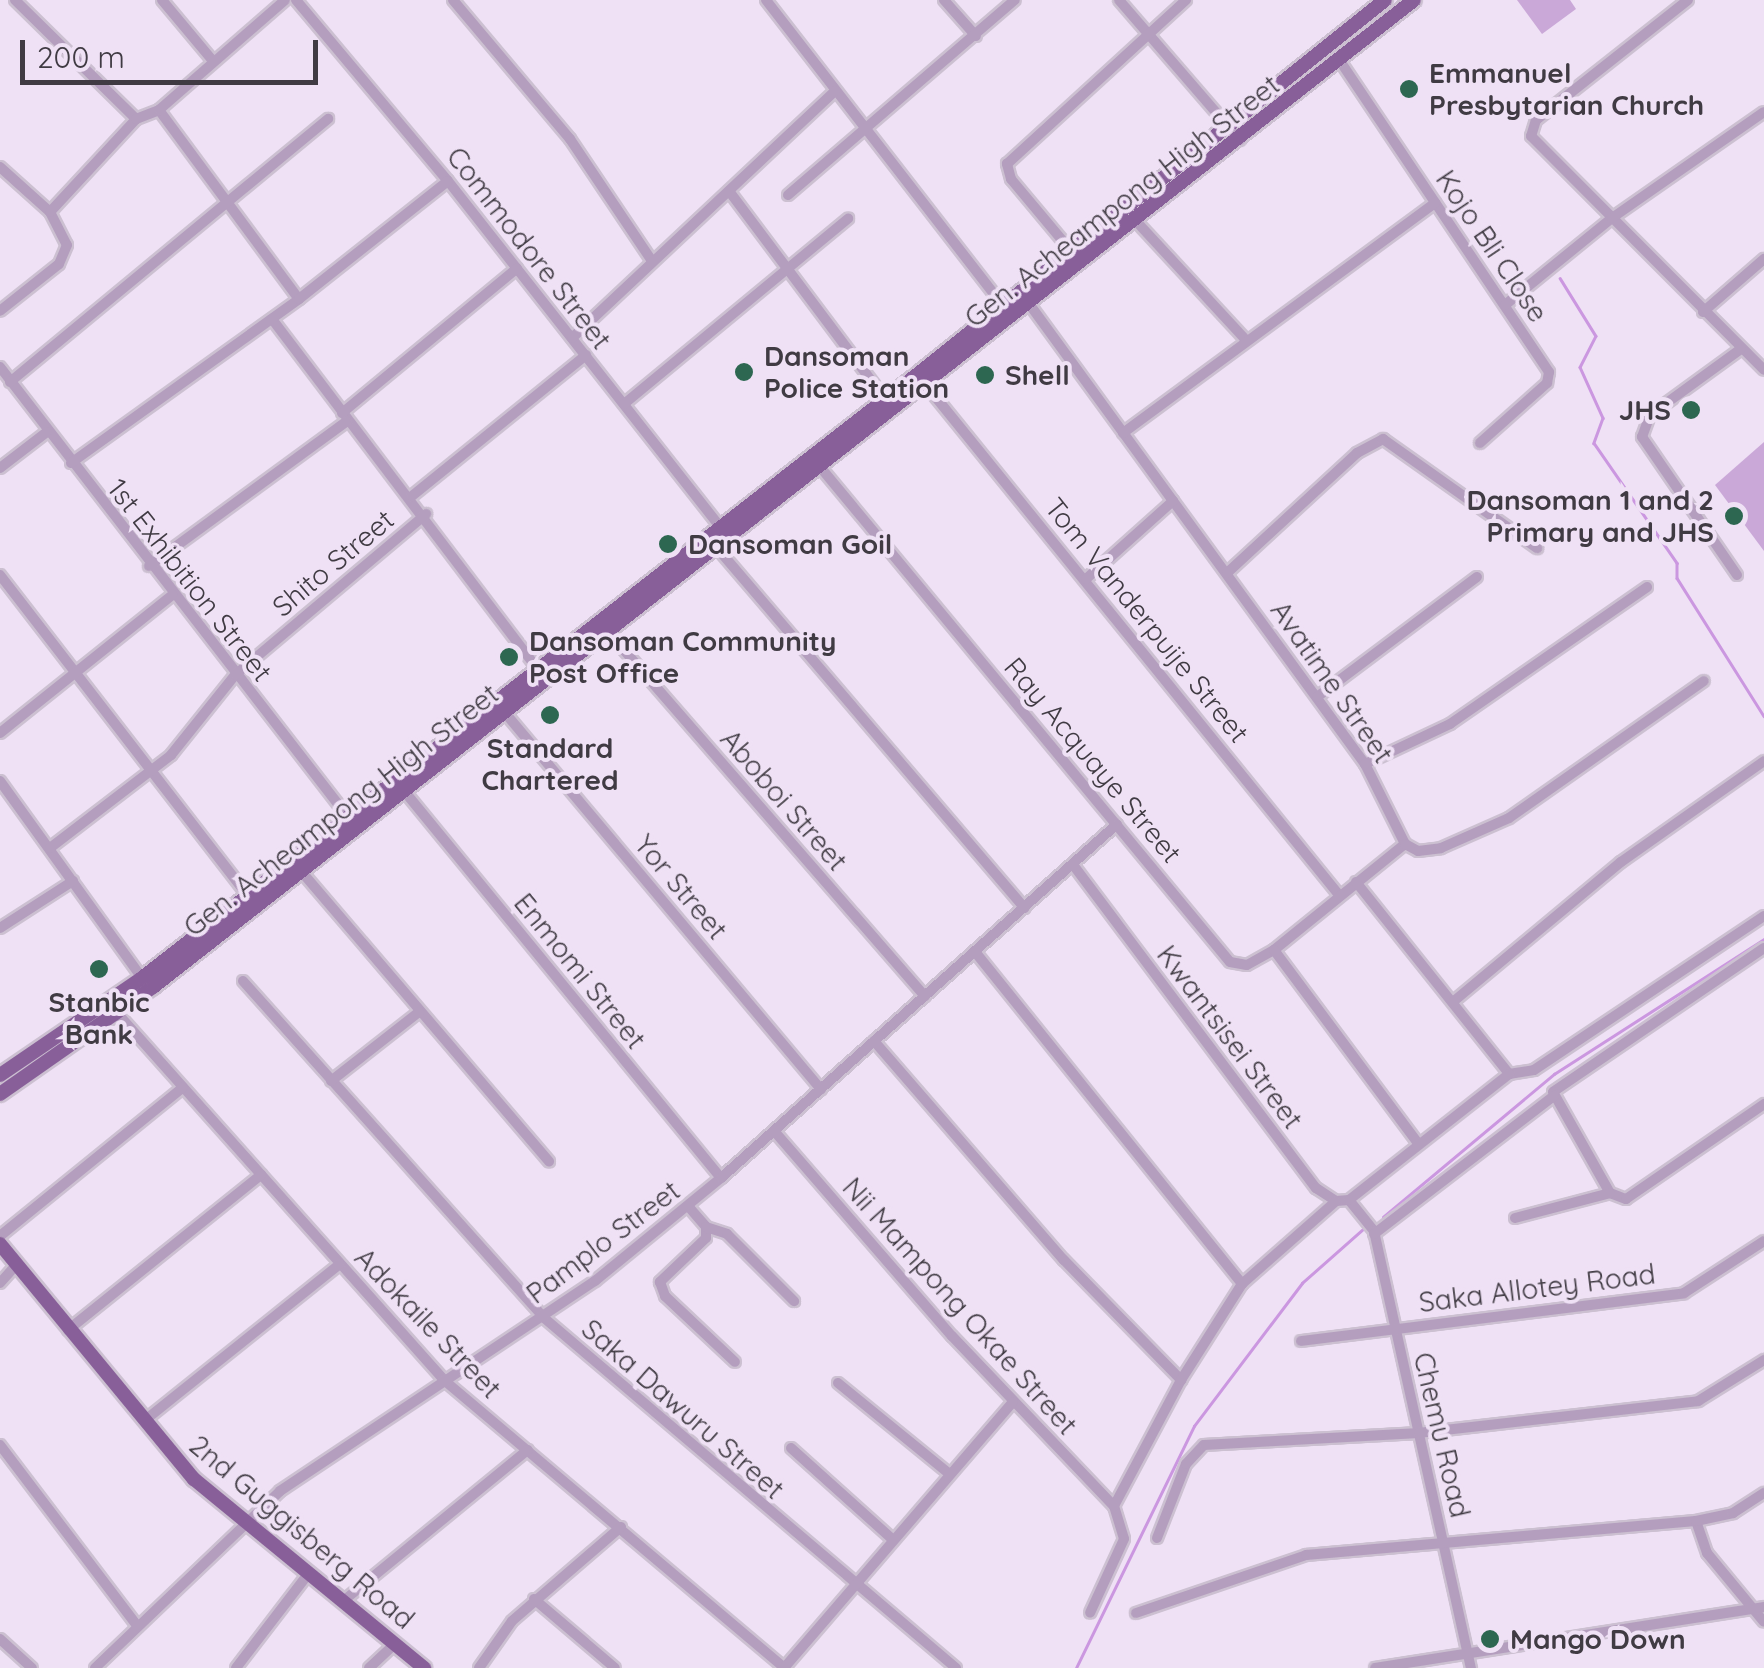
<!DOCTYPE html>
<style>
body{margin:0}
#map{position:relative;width:1764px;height:1668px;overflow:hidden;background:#efe1f5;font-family:Quicksand,sans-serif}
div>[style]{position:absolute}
.green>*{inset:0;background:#caa8d8}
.stream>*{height:2.5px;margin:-1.25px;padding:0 1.25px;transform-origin:1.25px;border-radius:1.25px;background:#cb97e0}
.roads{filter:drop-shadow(2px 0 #ccc0d1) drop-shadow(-2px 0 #ccc0d1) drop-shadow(0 2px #ccc0d1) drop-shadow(0 -2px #ccc0d1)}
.minor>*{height:10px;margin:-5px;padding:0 5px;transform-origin:5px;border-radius:5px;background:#b49ebe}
.major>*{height:14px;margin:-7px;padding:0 7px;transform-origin:7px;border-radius:7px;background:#885f99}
.dots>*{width:28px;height:28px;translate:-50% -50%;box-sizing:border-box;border:5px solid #efe1f5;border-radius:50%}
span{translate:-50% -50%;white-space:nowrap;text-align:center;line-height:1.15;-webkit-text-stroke:8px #efe1f5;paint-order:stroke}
.poi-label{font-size:28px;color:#403b43;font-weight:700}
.left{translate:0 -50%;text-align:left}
.right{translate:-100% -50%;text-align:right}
.street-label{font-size:28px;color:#403b43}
.scale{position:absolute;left:20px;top:40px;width:298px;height:45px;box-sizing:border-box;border:5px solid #403b43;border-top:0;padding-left:12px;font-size:30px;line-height:35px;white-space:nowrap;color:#403b43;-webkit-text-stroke:8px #efe1f5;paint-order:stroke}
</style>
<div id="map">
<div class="green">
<div style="clip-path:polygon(1517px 0,1570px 0,1576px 9px,1542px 34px)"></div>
<div style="clip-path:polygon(1764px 442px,1764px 551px,1715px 485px)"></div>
</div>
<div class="stream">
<div style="left:1560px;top:278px;width:68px;rotate:58.2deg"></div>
<div style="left:1596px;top:336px;width:35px;rotate:117deg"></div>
<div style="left:1580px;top:367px;width:56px;rotate:65.7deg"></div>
<div style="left:1603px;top:418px;width:27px;rotate:110deg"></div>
<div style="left:1594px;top:443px;width:146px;rotate:55.3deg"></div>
<div style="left:1677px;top:563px;width:15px;rotate:90deg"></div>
<div style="left:1677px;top:578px;width:163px;rotate:57.8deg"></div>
<div style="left:1383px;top:1217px;width:223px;rotate:-39.9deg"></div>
<div style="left:1554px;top:1074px;width:250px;rotate:-32.7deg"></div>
<div style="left:1076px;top:1668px;width:269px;rotate:-64deg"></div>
<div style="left:1194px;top:1426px;width:179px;rotate:-52.9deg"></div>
<div style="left:1302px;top:1283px;width:80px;rotate:-41.5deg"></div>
</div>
<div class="roads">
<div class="minor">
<div style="left:15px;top:0;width:170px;rotate:44.5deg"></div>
<div style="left:162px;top:0;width:80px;rotate:50.1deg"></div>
<div style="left:296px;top:0;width:236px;rotate:50deg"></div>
<div style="left:448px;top:181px;width:442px;rotate:51.8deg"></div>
<div style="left:453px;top:0;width:182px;rotate:49.9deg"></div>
<div style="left:570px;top:139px;width:147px;rotate:56.1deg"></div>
<div style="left:766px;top:0;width:388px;rotate:52.2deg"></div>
<div style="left:944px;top:0;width:48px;rotate:48.4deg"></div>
<div style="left:1119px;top:0;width:185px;rotate:49.2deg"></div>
<div style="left:1688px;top:0;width:194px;rotate:141.7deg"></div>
<div style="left:1536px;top:120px;width:17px;rotate:107deg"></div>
<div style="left:1531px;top:136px;width:330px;rotate:45.1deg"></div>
<div style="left:1340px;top:61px;width:375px;rotate:56.1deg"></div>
<div style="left:1549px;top:372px;width:11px;rotate:100deg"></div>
<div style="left:1547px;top:383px;width:90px;rotate:138.2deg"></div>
<div style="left:159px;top:110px;width:235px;rotate:53.5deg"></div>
<div style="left:0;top:167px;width:67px;rotate:42deg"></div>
<div style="left:50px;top:212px;width:37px;rotate:63deg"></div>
<div style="left:67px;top:245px;width:21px;rotate:113deg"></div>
<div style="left:59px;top:264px;width:75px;rotate:141.5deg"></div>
<div style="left:729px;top:191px;width:260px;rotate:53.1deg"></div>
<div style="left:788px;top:195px;width:299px;rotate:-40.7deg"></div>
<div style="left:50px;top:212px;width:127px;rotate:-47.2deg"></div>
<div style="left:136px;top:119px;width:25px;rotate:-21deg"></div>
<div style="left:159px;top:110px;width:167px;rotate:-41.1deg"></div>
<div style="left:1136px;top:221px;width:162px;rotate:47.3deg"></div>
<div style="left:1072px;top:252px;width:95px;rotate:-129.9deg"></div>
<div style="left:1011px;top:179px;width:16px;rotate:-105deg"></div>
<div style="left:1007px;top:164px;width:243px;rotate:-42.5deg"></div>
<div style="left:1030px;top:305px;width:568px;rotate:53.88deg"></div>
<div style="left:1365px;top:764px;width:89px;rotate:63.4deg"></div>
<div style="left:1505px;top:305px;width:138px;rotate:-39.1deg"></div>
<div style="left:1612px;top:218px;width:185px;rotate:-34.9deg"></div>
<div style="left:1703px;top:312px;width:81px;rotate:-41deg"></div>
<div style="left:272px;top:319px;width:440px;rotate:52.8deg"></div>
<div style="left:572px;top:338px;width:361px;rotate:-43.2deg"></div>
<div style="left:0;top:367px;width:569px;rotate:52.28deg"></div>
<div style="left:921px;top:379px;width:664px;rotate:50.99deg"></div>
<div style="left:10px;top:382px;width:413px;rotate:-39.6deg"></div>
<div style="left:624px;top:404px;width:291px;rotate:-39.6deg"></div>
<div style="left:342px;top:413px;width:227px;rotate:-39.6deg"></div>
<div style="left:1123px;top:433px;width:388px;rotate:-36.4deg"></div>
<div style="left:71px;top:463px;width:281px;rotate:-35.7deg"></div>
<div style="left:299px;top:299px;width:190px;rotate:-38.4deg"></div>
<div style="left:0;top:468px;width:59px;rotate:-37.5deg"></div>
<div style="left:821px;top:468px;width:641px;rotate:50.38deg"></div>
<div style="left:1230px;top:962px;width:17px;rotate:10deg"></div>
<div style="left:1247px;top:965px;width:31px;rotate:-29deg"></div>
<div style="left:1274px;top:950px;width:169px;rotate:-39deg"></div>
<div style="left:412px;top:496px;width:224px;rotate:-39deg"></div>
<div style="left:718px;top:549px;width:472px;rotate:49.5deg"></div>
<div style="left:149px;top:566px;width:245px;rotate:-36.2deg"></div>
<div style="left:1227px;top:573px;width:177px;rotate:-42.7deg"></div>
<div style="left:1357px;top:453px;width:30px;rotate:-28deg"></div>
<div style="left:1383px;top:439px;width:189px;rotate:35.3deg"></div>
<div style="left:0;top:575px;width:404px;rotate:52.3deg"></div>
<div style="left:1737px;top:575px;width:168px;rotate:-124.5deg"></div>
<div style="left:1642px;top:437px;width:23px;rotate:-70deg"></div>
<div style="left:1650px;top:415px;width:112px;rotate:-36deg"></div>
<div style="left:1086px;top:579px;width:117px;rotate:-41.9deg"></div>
<div style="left:610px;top:634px;width:480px;rotate:49deg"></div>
<div style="left:1317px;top:697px;width:200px;rotate:-36.9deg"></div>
<div style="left:506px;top:714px;width:490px;rotate:50deg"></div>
<div style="left:0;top:733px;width:221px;rotate:-38.7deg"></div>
<div style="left:1365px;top:764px;width:94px;rotate:-25.2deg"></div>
<div style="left:1450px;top:724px;width:240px;rotate:-34.8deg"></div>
<div style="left:0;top:781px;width:243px;rotate:54.2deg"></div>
<div style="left:405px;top:792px;width:499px;rotate:50.7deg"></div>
<div style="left:1405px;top:844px;width:15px;rotate:28deg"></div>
<div style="left:1418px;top:851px;width:23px;rotate:-7deg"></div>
<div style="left:1441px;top:848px;width:74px;rotate:-23.8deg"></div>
<div style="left:1509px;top:818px;width:238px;rotate:-35.1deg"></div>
<div style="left:50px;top:848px;width:153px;rotate:-37.5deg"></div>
<div style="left:171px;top:755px;width:102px;rotate:-51.3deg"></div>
<div style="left:235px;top:675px;width:250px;rotate:-40.1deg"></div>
<div style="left:1074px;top:866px;width:403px;rotate:53.1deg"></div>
<div style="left:1316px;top:1188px;width:24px;rotate:33deg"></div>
<div style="left:1336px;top:1201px;width:13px;rotate:-4deg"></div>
<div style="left:301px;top:871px;width:382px;rotate:49.5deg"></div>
<div style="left:1356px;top:882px;width:246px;rotate:51.4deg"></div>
<div style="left:0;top:928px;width:87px;rotate:-32.8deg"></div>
<div style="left:1764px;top:948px;width:255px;rotate:145.7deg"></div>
<div style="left:1553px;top:1092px;width:116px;rotate:60.6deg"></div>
<div style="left:1610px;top:1193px;width:17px;rotate:21deg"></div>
<div style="left:1626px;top:1199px;width:168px;rotate:-34.5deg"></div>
<div style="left:1274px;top:950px;width:241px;rotate:53.3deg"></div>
<div style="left:976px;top:953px;width:425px;rotate:51.2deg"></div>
<div style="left:243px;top:981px;width:450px;rotate:48.2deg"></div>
<div style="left:543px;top:1317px;width:542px;rotate:40.36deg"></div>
<div style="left:1454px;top:1001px;width:217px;rotate:-39.8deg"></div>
<div style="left:1621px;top:862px;width:175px;rotate:-35.2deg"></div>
<div style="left:118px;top:1014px;width:492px;rotate:48.3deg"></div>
<div style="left:445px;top:1381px;width:445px;rotate:40.2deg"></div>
<div style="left:874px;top:1041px;width:290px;rotate:49.1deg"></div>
<div style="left:1064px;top:1260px;width:168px;rotate:45.7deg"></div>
<div style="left:1509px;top:1074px;width:25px;rotate:-9deg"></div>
<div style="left:1534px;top:1070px;width:277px;rotate:-33.8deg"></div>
<div style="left:331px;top:1081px;width:112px;rotate:-38.1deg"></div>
<div style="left:775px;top:1132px;width:270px;rotate:49.1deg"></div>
<div style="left:952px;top:1336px;width:235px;rotate:46.4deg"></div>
<div style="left:1114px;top:1506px;width:34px;rotate:73deg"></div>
<div style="left:1124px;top:1539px;width:81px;rotate:114.7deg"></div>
<div style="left:1349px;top:1200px;width:40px;rotate:51deg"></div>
<div style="left:1374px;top:1231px;width:448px;rotate:77.5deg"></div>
<div style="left:1349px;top:1200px;width:204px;rotate:-38.2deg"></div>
<div style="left:688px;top:1206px;width:28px;rotate:49deg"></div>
<div style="left:706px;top:1227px;width:11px;rotate:90deg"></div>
<div style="left:706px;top:1238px;width:64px;rotate:136.3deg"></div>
<div style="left:660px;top:1282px;width:15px;rotate:70deg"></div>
<div style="left:665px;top:1296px;width:96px;rotate:43.3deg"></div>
<div style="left:1515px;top:1218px;width:98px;rotate:-14.7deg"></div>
<div style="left:706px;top:1227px;width:22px;rotate:18deg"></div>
<div style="left:727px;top:1234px;width:95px;rotate:45deg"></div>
<div style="left:1374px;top:1234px;width:227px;rotate:-37.5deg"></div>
<div style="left:0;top:1236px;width:235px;rotate:-39.1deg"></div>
<div style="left:0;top:1283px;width:24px;rotate:-48deg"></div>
<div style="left:68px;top:1330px;width:248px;rotate:-38.8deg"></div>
<div style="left:1301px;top:1341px;width:386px;rotate:-7.1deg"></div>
<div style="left:1684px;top:1293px;width:95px;rotate:-33deg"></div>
<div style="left:838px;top:1383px;width:141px;rotate:39.2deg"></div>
<div style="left:144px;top:1421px;width:251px;rotate:-38.7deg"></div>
<div style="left:0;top:1445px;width:228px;rotate:52.8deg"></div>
<div style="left:791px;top:1448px;width:135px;rotate:42deg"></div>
<div style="left:1114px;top:1506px;width:143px;rotate:-62deg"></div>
<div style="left:1181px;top:1380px;width:114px;rotate:-57.6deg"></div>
<div style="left:1242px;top:1284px;width:125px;rotate:-41.4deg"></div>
<div style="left:1696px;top:1521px;width:34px;rotate:71deg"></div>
<div style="left:1707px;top:1553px;width:89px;rotate:50.4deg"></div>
<div style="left:1157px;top:1538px;width:79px;rotate:-68.6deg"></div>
<div style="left:1186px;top:1464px;width:26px;rotate:-47deg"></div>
<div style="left:1204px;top:1445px;width:215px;rotate:-3.2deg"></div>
<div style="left:1419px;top:1433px;width:281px;rotate:-6.5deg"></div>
<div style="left:1698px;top:1401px;width:78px;rotate:-31.8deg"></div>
<div style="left:534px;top:1599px;width:106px;rotate:40.4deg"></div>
<div style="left:342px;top:1602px;width:240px;rotate:-39.3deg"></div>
<div style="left:1136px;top:1613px;width:180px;rotate:-18.8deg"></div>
<div style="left:1306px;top:1555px;width:391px;rotate:-5deg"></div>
<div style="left:1696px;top:1521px;width:38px;rotate:-12deg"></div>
<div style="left:1733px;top:1513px;width:37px;rotate:-33deg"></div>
<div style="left:0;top:1639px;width:43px;rotate:42.2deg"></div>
<div style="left:95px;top:1668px;width:256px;rotate:-43.7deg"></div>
<div style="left:280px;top:1491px;width:379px;rotate:-33.7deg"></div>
<div style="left:595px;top:1281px;width:163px;rotate:-39.3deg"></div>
<div style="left:721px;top:1178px;width:531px;rotate:-41.79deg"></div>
<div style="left:236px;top:1668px;width:118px;rotate:-52.5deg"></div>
<div style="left:369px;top:1668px;width:35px;rotate:-43deg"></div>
<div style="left:479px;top:1668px;width:57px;rotate:-54.9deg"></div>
<div style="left:512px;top:1621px;width:144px;rotate:-40.8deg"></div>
<div style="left:784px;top:1668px;width:351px;rotate:-49.3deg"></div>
<div style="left:1375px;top:1668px;width:394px;rotate:-8.9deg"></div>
</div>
<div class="major">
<div style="left:0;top:1075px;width:172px;rotate:-34.3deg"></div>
<div style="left:142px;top:978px;width:983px;rotate:-37.9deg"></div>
<div style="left:918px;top:374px;width:598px;rotate:-38.69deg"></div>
<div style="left:0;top:1094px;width:187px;rotate:-35deg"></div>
<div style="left:153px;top:987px;width:1601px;rotate:-38.05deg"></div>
<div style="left:0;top:1244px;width:305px;rotate:50.5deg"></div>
<div style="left:194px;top:1479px;width:298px;rotate:39.4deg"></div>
</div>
</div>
<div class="dots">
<div style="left:1409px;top:89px;background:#2d6751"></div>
<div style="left:744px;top:372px;background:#2d6751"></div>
<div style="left:985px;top:375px;background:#2d6751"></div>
<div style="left:1691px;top:410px;background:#2d6751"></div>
<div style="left:1734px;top:516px;background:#2d6751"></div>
<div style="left:668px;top:544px;background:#2d6751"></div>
<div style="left:509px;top:657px;background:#2d6751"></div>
<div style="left:550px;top:715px;background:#2d6751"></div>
<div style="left:99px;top:969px;background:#2d6751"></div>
<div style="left:1490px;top:1639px;background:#2d6751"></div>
</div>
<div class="poi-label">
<span class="left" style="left:1429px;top:89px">Emmanuel<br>Presbytarian Church</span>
<span class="left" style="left:764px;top:372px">Dansoman<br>Police Station</span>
<span class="left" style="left:1005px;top:375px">Shell</span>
<span class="right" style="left:1671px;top:410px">JHS</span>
<span class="right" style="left:1714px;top:516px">Dansoman 1 and 2<br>Primary and JHS</span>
<span class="left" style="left:688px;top:544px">Dansoman Goil</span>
<span class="left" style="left:529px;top:657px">Dansoman Community<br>Post Office</span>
<span style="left:550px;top:764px">Standard<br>Chartered</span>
<span style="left:99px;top:1018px">Stanbic<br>Bank</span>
<span class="left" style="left:1510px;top:1639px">Mango Down</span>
</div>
<div class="street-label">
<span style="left:1122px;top:201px;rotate:-38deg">Gen. Acheampong High Street</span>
<span style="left:1492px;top:246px;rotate:56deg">Kojo Bli Close</span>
<span style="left:529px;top:248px;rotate:52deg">Commodore Street</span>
<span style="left:333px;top:563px;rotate:-40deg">Shito Street</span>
<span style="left:190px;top:580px;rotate:52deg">1st Exhibition Street</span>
<span style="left:1147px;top:620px;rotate:51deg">Tom Vanderpuije Street</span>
<span style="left:1332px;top:682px;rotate:55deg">Avatime Street</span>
<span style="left:1093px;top:760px;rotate:50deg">Ray Acquaye Street</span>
<span style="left:784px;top:800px;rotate:49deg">Aboboi Street</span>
<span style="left:341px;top:810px;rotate:-38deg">Gen. Acheampong High Street</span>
<span style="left:681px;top:887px;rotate:50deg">Yor Street</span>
<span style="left:580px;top:971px;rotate:51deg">Enmomi Street</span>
<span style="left:1230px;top:1037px;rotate:53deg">Kwantsisei Street</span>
<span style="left:603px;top:1242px;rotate:-37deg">Pamplo Street</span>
<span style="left:1537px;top:1288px;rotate:-7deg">Saka Allotey Road</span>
<span style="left:960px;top:1306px;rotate:48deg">Nii Mampong Okae Street</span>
<span style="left:428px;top:1323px;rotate:46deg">Adokaile Street</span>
<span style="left:683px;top:1409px;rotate:41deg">Saka Dawuru Street</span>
<span style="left:1442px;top:1435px;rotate:77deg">Chemu Road</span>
<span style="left:302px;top:1532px;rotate:40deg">2nd Guggisberg Road</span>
</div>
<div class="scale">200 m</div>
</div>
